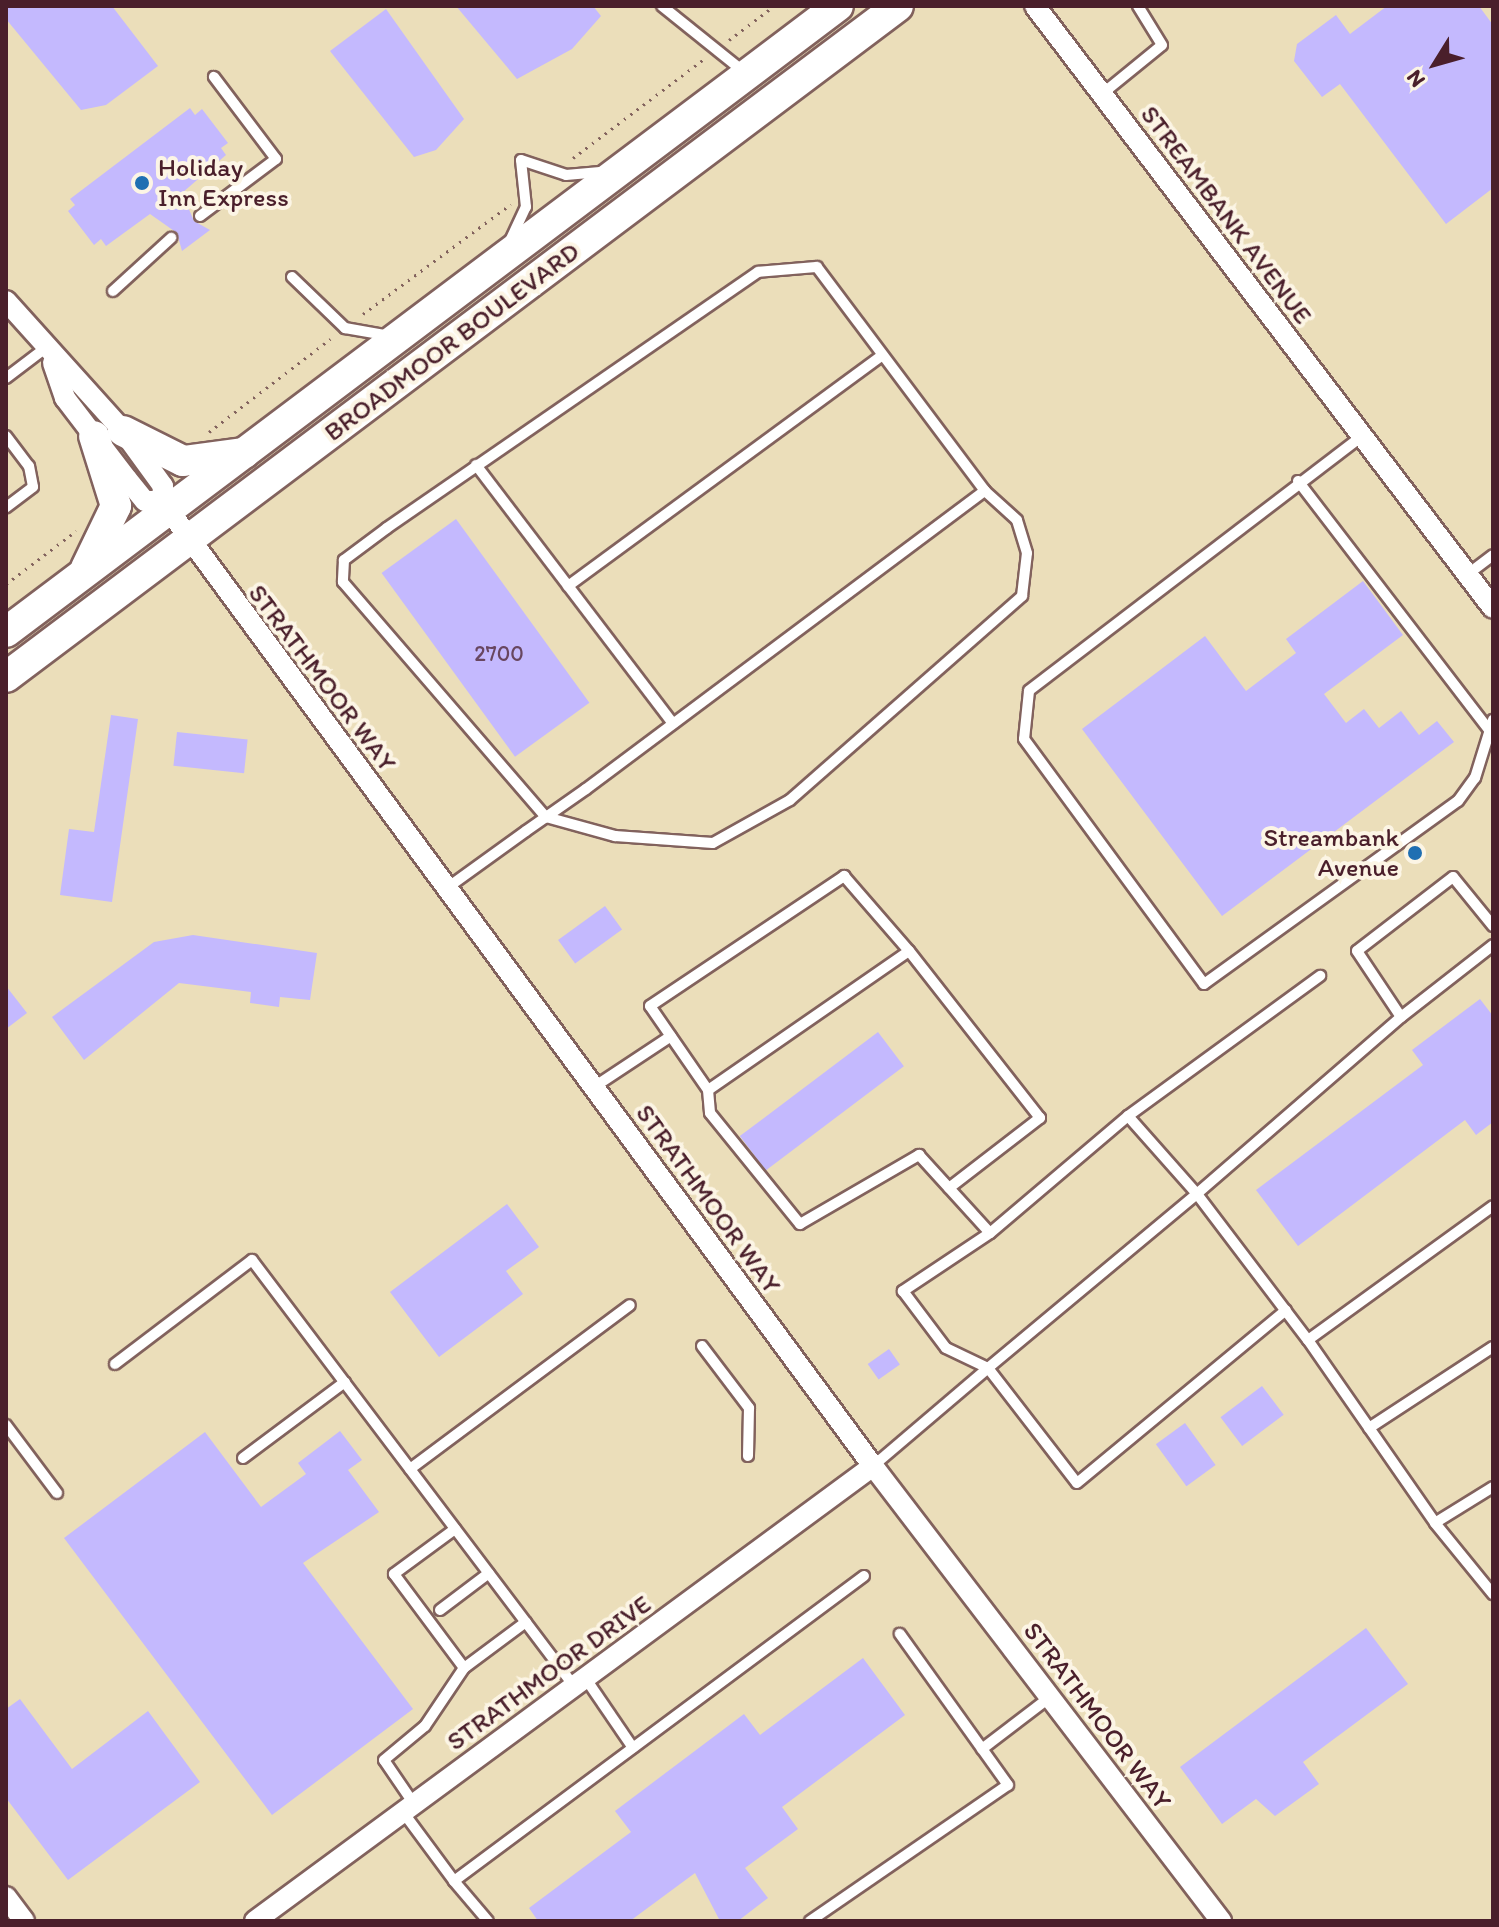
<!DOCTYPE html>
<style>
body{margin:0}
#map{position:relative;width:1499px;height:1927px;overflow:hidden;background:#ebdeba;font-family:Itim,sans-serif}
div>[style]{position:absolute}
.building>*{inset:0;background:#c4b9fe;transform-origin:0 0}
.path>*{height:3px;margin-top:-1.5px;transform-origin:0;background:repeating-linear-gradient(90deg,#82625d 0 2px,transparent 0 8px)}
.roads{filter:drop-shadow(2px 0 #82625d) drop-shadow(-2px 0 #82625d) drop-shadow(0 2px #82625d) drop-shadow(0 -2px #82625d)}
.service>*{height:10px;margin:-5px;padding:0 5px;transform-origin:5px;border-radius:5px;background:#fff}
.minor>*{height:20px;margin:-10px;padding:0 10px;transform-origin:10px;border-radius:10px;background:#fff}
.secondary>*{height:30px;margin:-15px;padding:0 15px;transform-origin:15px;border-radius:15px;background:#fff}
.dots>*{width:22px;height:22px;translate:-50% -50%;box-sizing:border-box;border:4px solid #fcf5e5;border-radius:50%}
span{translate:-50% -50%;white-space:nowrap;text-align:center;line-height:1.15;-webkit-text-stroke:8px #fcf5e5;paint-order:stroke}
.number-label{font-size:22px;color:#684660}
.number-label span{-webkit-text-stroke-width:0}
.poi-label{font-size:26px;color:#4a1f2b}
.left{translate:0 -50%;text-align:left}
.right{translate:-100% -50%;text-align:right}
.street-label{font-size:26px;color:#4a1f2b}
.frame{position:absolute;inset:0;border:8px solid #4a1f2b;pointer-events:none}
.north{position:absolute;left:1395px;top:24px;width:80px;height:80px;-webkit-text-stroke:6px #fcf5e5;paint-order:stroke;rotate:233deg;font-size:22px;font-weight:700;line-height:32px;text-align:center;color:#4a1f2b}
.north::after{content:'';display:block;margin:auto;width:28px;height:36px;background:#4a1f2b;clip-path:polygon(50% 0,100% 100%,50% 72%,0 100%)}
</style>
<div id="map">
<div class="building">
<div style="clip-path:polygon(6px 6px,112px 6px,158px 66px,106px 105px,81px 110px,6px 19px)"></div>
<div style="clip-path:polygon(456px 6px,593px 6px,601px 16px,572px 49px,517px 79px)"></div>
<div style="clip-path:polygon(1387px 6px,1479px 6px,1493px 25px,1493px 188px,1446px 224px,1340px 84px,1322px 97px,1294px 61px,1297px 44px,1336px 15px,1350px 34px)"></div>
<div style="clip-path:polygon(386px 9px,464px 119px,436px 150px,414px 157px,330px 51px)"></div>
<div style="clip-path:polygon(190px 108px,195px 115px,202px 109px,228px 143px,221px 148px,226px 155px,182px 193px,194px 221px,210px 230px,182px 251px,177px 233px,150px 214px,106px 246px,101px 239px,94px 245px,68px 211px,75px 205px,70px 199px)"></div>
<div style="left:456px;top:519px;width:227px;height:92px;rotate:54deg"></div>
<div style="clip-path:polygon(1363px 581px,1403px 635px,1324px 694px,1346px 723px,1364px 709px,1379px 728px,1401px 711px,1419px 735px,1437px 721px,1454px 742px,1222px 916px,1082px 729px,1205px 636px,1246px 691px,1296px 653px,1286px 639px)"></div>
<div style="clip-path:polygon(111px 715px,138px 719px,112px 902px,60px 895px,69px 829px,94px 832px)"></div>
<div style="left:177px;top:732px;width:71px;height:34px;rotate:6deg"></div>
<div style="left:605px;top:906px;width:29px;height:58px;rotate:54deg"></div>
<div style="clip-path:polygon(193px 935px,317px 953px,310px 1000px,280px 997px,279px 1007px,250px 1003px,251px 992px,179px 983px,84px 1060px,52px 1017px,154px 942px)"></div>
<div style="clip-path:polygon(6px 986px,27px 1013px,6px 1029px)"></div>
<div style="clip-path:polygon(1480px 999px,1493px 1016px,1493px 1122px,1476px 1135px,1465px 1120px,1298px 1246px,1256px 1190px,1423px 1065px,1412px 1050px)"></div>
<div style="left:878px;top:1032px;width:43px;height:173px;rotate:53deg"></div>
<div style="clip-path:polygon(507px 1204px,539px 1247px,506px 1271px,523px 1294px,439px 1357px,390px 1292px)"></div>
<div style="left:889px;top:1349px;width:19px;height:26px;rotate:55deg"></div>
<div style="left:1262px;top:1386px;width:36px;height:52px;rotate:53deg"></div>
<div style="left:1185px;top:1423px;width:52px;height:36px;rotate:54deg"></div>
<div style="clip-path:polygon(340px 1431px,362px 1460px,348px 1470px,379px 1512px,303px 1563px,413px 1709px,272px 1815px,64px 1538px,205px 1432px,261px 1507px,306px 1474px,298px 1463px)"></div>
<div style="clip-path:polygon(1366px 1628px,1408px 1684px,1303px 1762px,1319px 1784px,1275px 1816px,1256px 1799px,1222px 1824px,1180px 1767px)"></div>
<div style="clip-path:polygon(863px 1658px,905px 1715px,782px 1807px,798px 1829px,745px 1868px,768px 1898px,738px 1921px,720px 1921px,695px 1873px,630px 1921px,538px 1921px,529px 1908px,631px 1832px,615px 1811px,744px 1714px,760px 1735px)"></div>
<div style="clip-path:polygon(20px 1699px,72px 1769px,148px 1711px,200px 1782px,68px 1880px,6px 1798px,6px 1709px)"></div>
</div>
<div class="path">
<div style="left:729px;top:40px;width:56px;rotate:-37.1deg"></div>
<div style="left:573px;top:158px;width:164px;rotate:-37.1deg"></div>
<div style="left:363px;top:314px;width:184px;rotate:-36.6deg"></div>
<div style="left:209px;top:432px;width:153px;rotate:-37.5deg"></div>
<div style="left:6px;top:584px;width:88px;rotate:-37.1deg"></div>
</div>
<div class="roads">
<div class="service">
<div style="left:662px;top:6px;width:105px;rotate:38.8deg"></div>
<div style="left:1102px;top:94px;width:77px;rotate:-39.2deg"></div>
<div style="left:1162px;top:45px;width:46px;rotate:-121.6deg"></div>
<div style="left:200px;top:216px;width:95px;rotate:-36.9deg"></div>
<div style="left:276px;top:159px;width:103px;rotate:-127.1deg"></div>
<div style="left:509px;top:243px;width:40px;rotate:-65deg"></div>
<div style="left:526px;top:207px;width:47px;rotate:-96.1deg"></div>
<div style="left:521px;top:160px;width:47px;rotate:18.4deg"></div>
<div style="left:566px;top:175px;width:37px;rotate:-5deg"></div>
<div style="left:292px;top:277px;width:74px;rotate:43.9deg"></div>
<div style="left:345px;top:328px;width:47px;rotate:9.9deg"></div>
<div style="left:113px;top:291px;width:79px;rotate:-42.4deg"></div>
<div style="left:6px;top:378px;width:48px;rotate:-37.3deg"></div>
<div style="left:6px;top:436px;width:38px;rotate:53deg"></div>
<div style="left:29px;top:466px;width:21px;rotate:79deg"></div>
<div style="left:33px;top:487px;width:34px;rotate:143deg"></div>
<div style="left:1362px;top:436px;width:419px;rotate:142.6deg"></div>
<div style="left:1029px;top:691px;width:48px;rotate:95.9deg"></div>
<div style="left:1024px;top:739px;width:304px;rotate:53.7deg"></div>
<div style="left:1204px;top:984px;width:313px;rotate:-35.8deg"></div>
<div style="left:1458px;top:801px;width:29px;rotate:-54deg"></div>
<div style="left:1475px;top:778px;width:61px;rotate:-72.8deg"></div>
<div style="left:476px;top:465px;width:325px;rotate:52.7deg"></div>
<div style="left:1298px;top:481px;width:312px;rotate:52.5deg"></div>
<div style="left:1468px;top:574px;width:31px;rotate:-37deg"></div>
<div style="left:568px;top:586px;width:390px;rotate:-36.3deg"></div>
<div style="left:447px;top:888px;width:97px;rotate:-35.8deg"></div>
<div style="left:526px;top:831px;width:73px;rotate:-35deg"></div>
<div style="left:586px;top:789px;width:498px;rotate:-36.8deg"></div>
<div style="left:985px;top:491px;width:280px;rotate:-126.9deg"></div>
<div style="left:817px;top:267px;width:59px;rotate:175.2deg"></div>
<div style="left:758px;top:272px;width:451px;rotate:145.4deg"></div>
<div style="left:387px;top:528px;width:54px;rotate:143.3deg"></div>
<div style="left:344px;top:560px;width:22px;rotate:93deg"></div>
<div style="left:343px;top:582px;width:311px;rotate:49.2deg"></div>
<div style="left:546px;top:817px;width:72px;rotate:15.4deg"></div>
<div style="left:615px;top:836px;width:98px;rotate:4.1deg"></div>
<div style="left:713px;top:843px;width:88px;rotate:-29.2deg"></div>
<div style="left:790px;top:800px;width:309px;rotate:-41.3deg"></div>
<div style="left:1022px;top:596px;width:43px;rotate:-83.4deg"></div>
<div style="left:1027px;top:553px;width:34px;rotate:-107deg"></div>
<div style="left:1017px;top:520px;width:43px;rotate:-137.8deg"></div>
<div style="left:1493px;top:926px;width:63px;rotate:-129.2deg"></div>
<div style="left:1453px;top:877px;width:121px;rotate:142.4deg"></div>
<div style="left:1357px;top:951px;width:79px;rotate:56.3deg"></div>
<div style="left:1401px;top:1017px;width:117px;rotate:-38deg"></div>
<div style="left:1401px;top:1017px;width:270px;rotate:139.1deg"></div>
<div style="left:1197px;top:1194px;width:183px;rotate:52.8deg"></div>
<div style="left:1308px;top:1340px;width:228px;rotate:-35.9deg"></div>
<div style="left:594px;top:1087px;width:92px;rotate:-33.5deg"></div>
<div style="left:708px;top:1090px;width:102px;rotate:-124.6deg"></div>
<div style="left:650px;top:1006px;width:234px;rotate:-33.8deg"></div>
<div style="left:844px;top:876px;width:99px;rotate:49.1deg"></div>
<div style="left:1128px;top:1116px;width:238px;rotate:-36.1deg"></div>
<div style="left:949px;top:1188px;width:115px;rotate:-37.6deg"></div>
<div style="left:1040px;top:1118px;width:212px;rotate:-128.1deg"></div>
<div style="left:909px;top:951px;width:244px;rotate:145.3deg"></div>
<div style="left:708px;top:1090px;width:23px;rotate:85deg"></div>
<div style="left:710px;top:1113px;width:143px;rotate:51deg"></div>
<div style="left:800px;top:1224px;width:138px;rotate:-30.1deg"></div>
<div style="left:919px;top:1155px;width:105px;rotate:47.7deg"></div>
<div style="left:1308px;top:1340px;width:223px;rotate:55.2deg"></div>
<div style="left:702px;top:1346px;width:78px;rotate:52.8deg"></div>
<div style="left:749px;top:1408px;width:48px;rotate:91.2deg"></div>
<div style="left:115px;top:1364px;width:172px;rotate:-37.2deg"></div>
<div style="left:252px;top:1260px;width:534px;rotate:52.92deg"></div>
<div style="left:6px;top:1425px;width:85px;rotate:53.1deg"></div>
<div style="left:1369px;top:1428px;width:148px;rotate:-33.2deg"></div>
<div style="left:243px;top:1458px;width:127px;rotate:-36.7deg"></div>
<div style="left:873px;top:1466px;width:151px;rotate:-40.4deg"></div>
<div style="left:988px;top:1368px;width:272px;rotate:-39.8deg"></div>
<div style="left:1197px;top:1194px;width:104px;rotate:-131.5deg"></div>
<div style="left:1128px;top:1116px;width:181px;rotate:139.7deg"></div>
<div style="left:990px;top:1233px;width:105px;rotate:146.3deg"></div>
<div style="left:903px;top:1291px;width:71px;rotate:53deg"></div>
<div style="left:946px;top:1348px;width:47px;rotate:25.5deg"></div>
<div style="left:988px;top:1368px;width:145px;rotate:52.3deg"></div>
<div style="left:1077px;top:1483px;width:271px;rotate:-39.6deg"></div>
<div style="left:410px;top:1469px;width:274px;rotate:-36.7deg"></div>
<div style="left:1493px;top:1487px;width:68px;rotate:148.2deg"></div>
<div style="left:1435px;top:1523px;width:92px;rotate:50.8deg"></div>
<div style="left:455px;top:1529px;width:76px;rotate:143.6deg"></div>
<div style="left:394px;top:1574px;width:117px;rotate:53.3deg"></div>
<div style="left:440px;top:1610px;width:61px;rotate:-37.1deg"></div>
<div style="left:586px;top:1679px;width:83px;rotate:55.7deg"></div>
<div style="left:982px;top:1749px;width:86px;rotate:-37.4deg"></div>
<div style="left:414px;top:1804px;width:53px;rotate:-124.3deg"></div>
<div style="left:384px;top:1760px;width:53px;rotate:-39.7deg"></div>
<div style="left:425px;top:1726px;width:70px;rotate:-56.1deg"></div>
<div style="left:464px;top:1668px;width:77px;rotate:-36.6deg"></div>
<div style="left:403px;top:1812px;width:86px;rotate:53.5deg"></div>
<div style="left:454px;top:1881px;width:511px;rotate:-36.65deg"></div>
<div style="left:454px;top:1881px;width:52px;rotate:49.6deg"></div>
<div style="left:810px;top:1921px;width:240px;rotate:-34.5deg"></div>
<div style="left:1008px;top:1785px;width:186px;rotate:-125.6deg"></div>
</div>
<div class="minor">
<div style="left:1035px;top:6px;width:756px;rotate:52.74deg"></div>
<div style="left:6px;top:301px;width:175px;rotate:48deg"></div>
<div style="left:123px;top:431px;width:68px;rotate:54deg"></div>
<div style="left:163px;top:486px;width:15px;rotate:94deg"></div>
<div style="left:53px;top:363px;width:37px;rotate:71deg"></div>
<div style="left:65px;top:398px;width:102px;rotate:52.6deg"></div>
<div style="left:127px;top:479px;width:28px;rotate:51deg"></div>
<div style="left:145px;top:501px;width:17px"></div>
<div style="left:162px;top:501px;width:1199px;rotate:53.62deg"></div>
<div style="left:873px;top:1466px;width:573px;rotate:52.59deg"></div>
<div style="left:6px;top:1897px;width:30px;rotate:53deg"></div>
<div style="left:255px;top:1921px;width:767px;rotate:-36.36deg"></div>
</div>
<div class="secondary">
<div style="left:123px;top:431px;width:67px;rotate:26.6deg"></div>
<div style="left:183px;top:461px;width:62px;rotate:-7.5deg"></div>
<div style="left:86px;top:568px;width:69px;rotate:-64.2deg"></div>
<div style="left:116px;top:506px;width:73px;rotate:-107.4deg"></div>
<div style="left:6px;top:632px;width:1041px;rotate:-36.96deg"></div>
<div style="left:6px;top:677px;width:1116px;rotate:-36.95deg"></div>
</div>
</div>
<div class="dots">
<div style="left:142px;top:183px;background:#1f6fb2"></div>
<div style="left:1415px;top:853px;background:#1f6fb2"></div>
</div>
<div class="number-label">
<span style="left:499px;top:654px">2700</span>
</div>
<div class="poi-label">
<span class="left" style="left:158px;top:183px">Holiday<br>Inn Express</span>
<span class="right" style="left:1399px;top:853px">Streambank<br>Avenue</span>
</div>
<div class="street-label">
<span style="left:1226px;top:215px;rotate:53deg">STREAMBANK AVENUE</span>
<span style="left:452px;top:342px;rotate:-37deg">BROADMOOR BOULEVARD</span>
<span style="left:322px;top:678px;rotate:53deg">STRATHMOOR WAY</span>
<span style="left:708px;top:1199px;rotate:54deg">STRATHMOOR WAY</span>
<span style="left:549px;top:1673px;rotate:-36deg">STRATHMOOR DRIVE</span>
<span style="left:1097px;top:1716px;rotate:53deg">STRATHMOOR WAY</span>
</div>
<div class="frame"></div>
<div class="north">N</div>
</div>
